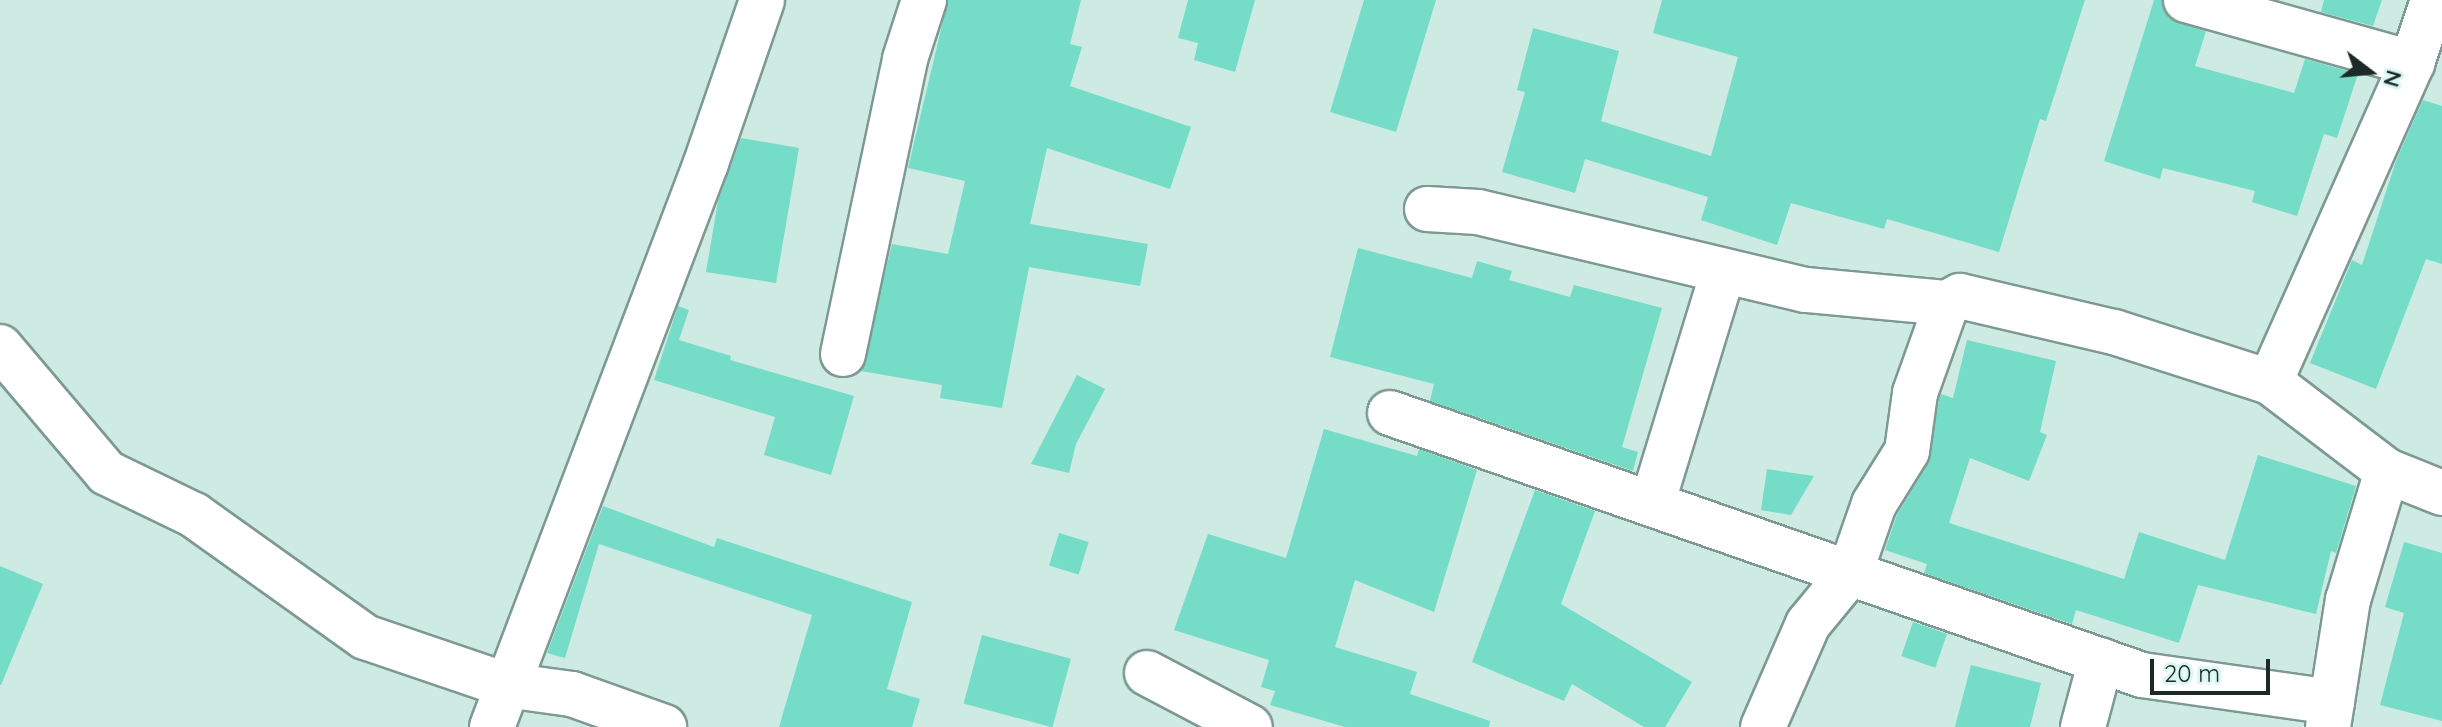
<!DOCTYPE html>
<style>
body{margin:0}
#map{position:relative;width:2442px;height:727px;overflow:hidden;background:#cdebe3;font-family:Quicksand,sans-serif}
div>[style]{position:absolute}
.building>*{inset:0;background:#74dcc7;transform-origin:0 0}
.roads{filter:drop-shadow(2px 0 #7d9992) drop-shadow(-2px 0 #7d9992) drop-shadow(0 2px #7d9992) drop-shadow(0 -2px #7d9992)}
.minor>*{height:44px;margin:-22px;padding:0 22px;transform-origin:22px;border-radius:22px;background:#fff}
span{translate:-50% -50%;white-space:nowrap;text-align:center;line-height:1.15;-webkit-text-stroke:6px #daf8f1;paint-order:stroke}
.north{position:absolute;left:2330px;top:32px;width:80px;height:80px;-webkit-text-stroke:6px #daf8f1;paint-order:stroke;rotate:106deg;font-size:22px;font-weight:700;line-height:32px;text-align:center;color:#1d2926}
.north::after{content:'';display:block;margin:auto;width:28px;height:36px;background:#1d2926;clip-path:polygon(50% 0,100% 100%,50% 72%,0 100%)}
.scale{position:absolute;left:2150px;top:659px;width:120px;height:36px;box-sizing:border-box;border:4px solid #1d2926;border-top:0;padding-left:10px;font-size:24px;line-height:28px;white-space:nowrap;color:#1d2926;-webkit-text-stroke:6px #daf8f1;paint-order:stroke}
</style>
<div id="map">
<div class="building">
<div style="clip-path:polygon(948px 0,1081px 0,1070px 44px,1082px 47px,1070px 86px,1191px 127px,1170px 189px,1047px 148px,1030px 224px,1148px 244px,1140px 286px,1029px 267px,1002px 408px,940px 398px,942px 385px,861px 371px,892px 244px,948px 254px,965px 181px,908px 168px)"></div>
<div style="clip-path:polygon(1188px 0,1255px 0,1235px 72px,1194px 60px,1198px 43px,1178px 38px)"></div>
<div style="clip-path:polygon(1364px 0,1436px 0,1396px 132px,1330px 112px)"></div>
<div style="clip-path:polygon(1662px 0,2085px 0,2046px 121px,2040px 119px,1999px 252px,1887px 219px,1884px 229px,1791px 203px,1777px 245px,1701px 220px,1708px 197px,1585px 159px,1575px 193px,1502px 172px,1525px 92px,1517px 90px,1533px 28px,1619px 51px,1601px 121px,1711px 156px,1738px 57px,1653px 33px)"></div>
<div style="clip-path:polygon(2154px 0,2162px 0,2169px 18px,2206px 31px,2195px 66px,2294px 93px,2305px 59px,2358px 74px,2337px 138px,2324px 134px,2297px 216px,2252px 202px,2255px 191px,2163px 168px,2160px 179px,2104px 161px)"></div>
<div style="clip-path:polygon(2324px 0,2382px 0,2373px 26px,2321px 12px)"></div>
<div style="clip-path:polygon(2423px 100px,2442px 106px,2442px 264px,2426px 259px,2376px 389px,2310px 363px,2352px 260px,2362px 265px,2396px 161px)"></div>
<div style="clip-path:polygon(741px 138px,799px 148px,776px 283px,706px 272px,718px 201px)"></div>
<div style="clip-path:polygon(1358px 248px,1472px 278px,1477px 261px,1512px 271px,1509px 280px,1570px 297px,1574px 285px,1662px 308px,1622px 447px,1638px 452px,1633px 471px,1430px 401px,1434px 384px,1330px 357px)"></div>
<div style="clip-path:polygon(678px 306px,689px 310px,679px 340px,731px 356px,730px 360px,854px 396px,831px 475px,764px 455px,775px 417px,654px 380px)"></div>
<div style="clip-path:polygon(1967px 340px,2056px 361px,2040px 432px,2047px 435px,2029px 481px,1970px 458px,1949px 523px,2124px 579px,2139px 532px,2225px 560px,2258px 455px,2356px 486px,2336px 553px,2331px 551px,2316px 614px,2198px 585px,2179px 643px,2076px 610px,2072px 624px,1924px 573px,1927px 564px,1885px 550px,1897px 515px,1928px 464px,1939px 399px,1941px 394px,1953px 398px)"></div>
<div style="clip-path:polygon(1077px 375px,1105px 389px,1076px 444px,1069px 473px,1031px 464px)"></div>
<div style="clip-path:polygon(1324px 429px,1417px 456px,1419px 449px,1477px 470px,1434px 612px,1355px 580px,1335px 647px,1417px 672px,1410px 694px,1490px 721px,1489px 727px,1345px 727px,1270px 705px,1275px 691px,1261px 687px,1269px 660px,1174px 630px,1208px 534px,1286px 558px)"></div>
<div style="clip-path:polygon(1767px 469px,1814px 476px,1791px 515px,1761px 510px)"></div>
<div style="clip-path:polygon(1535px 490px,1595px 511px,1561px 604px,1692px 682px,1665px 727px,1644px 727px,1572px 684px,1564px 701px,1472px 662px)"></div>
<div style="clip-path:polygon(603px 506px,714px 547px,717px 538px,912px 602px,887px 689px,920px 699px,912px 727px,779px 727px,812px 615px,599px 544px,565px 658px,547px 653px)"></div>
<div style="left:1059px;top:533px;width:31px;height:34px;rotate:17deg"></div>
<div style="clip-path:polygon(2404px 542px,2442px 553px,2442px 721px,2380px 705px,2404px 613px,2385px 607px)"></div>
<div style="clip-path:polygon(0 566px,43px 584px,1px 685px,0 685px)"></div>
<div style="left:1913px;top:622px;width:36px;height:36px;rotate:19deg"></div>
<div style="left:982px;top:635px;width:92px;height:71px;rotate:15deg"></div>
<div style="clip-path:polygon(1971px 665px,2041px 683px,2030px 727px,1955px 727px)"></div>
</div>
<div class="roads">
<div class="minor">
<div style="left:2186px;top:0;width:235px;rotate:15.6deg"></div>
<div style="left:1427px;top:209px;width:51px;rotate:3.4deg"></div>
<div style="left:1478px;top:212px;width:337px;rotate:13.4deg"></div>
<div style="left:1806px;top:290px;width:142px;rotate:5.3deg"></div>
<div style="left:0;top:347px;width:165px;rotate:49.7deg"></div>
<div style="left:107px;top:473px;width:97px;rotate:25.8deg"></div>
<div style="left:194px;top:515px;width:210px;rotate:35.5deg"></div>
<div style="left:365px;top:637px;width:149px;rotate:18.8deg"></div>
<div style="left:506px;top:685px;width:67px;rotate:7.8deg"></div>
<div style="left:572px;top:694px;width:98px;rotate:19.7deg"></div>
<div style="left:843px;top:354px;width:301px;rotate:-78.1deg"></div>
<div style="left:905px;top:59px;width:62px;rotate:-72.1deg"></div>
<div style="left:2270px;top:382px;width:349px;rotate:-66deg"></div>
<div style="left:2412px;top:63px;width:66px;rotate:-71.6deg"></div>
<div style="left:1390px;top:413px;width:796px;rotate:19.21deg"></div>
<div style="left:2142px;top:675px;width:192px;rotate:8.1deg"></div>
<div style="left:1653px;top:501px;width:239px;rotate:-73deg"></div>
<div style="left:1147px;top:673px;width:116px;rotate:27.7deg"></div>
<div style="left:492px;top:727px;width:603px;rotate:-69.22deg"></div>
<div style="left:706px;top:163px;width:172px;rotate:-71deg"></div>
<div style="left:1763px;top:727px;width:112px;rotate:-66.4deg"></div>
<div style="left:1808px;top:624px;width:66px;rotate:-50.5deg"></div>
<div style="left:1850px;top:573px;width:73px;rotate:-70.8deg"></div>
<div style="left:1874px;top:504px;width:62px;rotate:-58.1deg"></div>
<div style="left:1907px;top:451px;width:59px;rotate:-82.1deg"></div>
<div style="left:1915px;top:393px;width:96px;rotate:-70.4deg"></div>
<div style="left:1947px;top:303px;width:15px;rotate:-28deg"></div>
<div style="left:1960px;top:296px;width:158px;rotate:13.2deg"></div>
<div style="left:2114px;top:332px;width:164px;rotate:17.8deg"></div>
<div style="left:2270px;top:382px;width:147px;rotate:37.3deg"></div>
<div style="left:2387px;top:471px;width:59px;rotate:21.8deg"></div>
<div style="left:2083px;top:727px;width:69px;rotate:-75deg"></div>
<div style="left:2328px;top:727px;width:129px;rotate:-81.1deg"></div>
<div style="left:2348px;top:600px;width:135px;rotate:-73.2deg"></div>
</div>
</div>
<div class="north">N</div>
<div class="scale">20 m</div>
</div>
